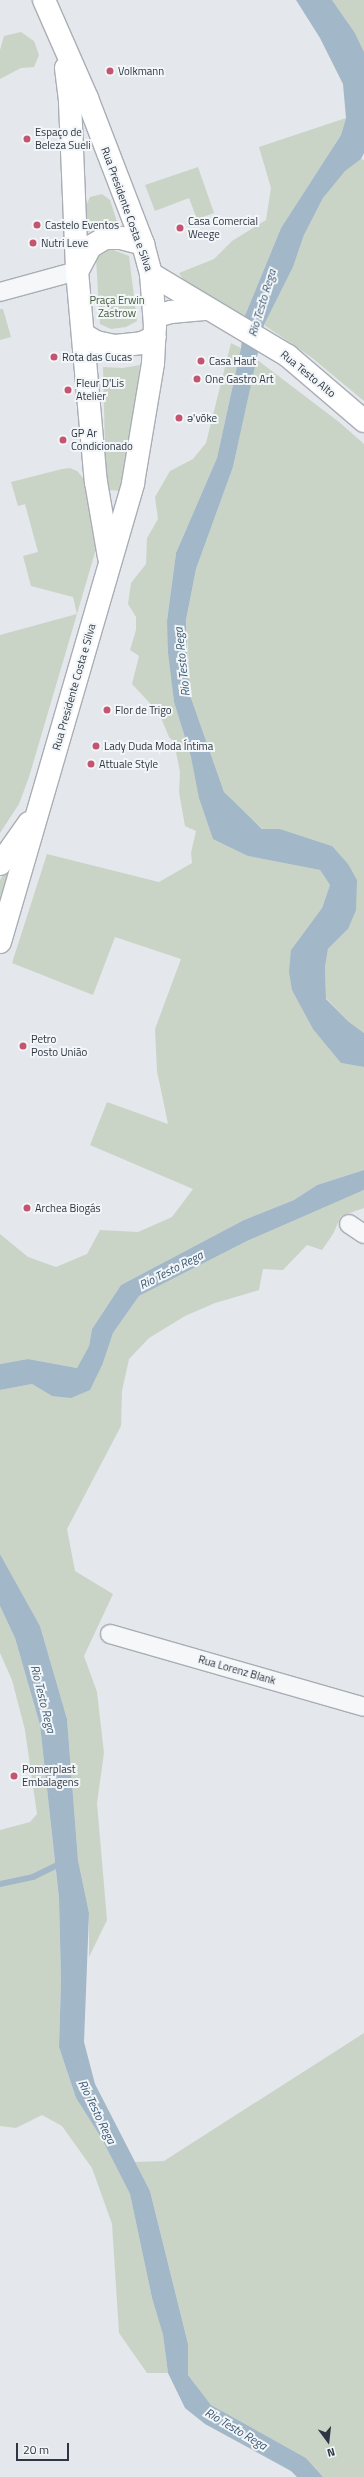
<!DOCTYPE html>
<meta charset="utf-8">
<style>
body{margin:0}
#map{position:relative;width:364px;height:2477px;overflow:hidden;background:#e4e7eb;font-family:"Titillium Web",sans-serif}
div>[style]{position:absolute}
.green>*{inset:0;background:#cad4c6}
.water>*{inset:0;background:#a2b7c7}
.stream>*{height:5.5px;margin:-2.75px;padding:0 2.75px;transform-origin:2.75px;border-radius:2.75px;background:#a2b7c7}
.roads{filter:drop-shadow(1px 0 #a9aeb5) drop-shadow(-1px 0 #a9aeb5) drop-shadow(0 1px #a9aeb5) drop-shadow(0 -1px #a9aeb5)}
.minor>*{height:18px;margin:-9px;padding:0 9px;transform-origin:9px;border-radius:9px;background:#f6f7f9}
.major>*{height:22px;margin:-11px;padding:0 11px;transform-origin:11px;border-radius:11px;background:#fff}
.dots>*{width:11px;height:11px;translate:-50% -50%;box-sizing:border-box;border:2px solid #f3f6f8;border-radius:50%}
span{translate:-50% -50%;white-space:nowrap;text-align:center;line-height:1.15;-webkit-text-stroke:4px #f3f6f8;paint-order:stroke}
.poi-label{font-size:11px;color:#2d3642}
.left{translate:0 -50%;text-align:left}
.street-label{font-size:11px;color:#2d3642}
.park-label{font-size:11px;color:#445c3b}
.water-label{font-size:12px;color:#3a5873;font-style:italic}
.north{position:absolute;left:308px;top:2421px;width:40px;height:40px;-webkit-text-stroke:3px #f3f6f8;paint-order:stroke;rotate:165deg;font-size:11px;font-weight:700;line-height:16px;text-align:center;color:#2d3642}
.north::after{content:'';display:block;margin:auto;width:14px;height:18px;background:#2d3642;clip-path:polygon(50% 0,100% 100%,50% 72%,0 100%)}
.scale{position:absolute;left:16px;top:2443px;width:53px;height:18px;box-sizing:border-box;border:2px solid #2d3642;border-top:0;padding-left:5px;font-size:12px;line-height:14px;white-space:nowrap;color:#2d3642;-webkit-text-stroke:3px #f3f6f8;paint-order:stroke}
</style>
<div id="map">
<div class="green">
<div style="clip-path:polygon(332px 0,364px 0,364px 52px,355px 33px)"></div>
<div style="clip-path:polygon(21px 32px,34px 41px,39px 55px,34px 67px,21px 68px,0 79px,0 50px,4px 36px)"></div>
<div style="clip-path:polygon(346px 118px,341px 135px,281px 228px,244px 318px,187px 286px,179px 273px,214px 259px,232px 241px,266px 220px,271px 188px,259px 147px)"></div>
<div style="clip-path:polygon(361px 159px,364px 160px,364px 401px,311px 357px,264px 325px,293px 267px,304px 235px,323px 198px,345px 170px)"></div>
<div style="clip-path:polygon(198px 167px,214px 213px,197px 219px,189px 198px,155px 211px,145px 185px)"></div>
<div style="clip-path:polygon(102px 194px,110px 200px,118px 225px,102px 226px,88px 232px,86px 206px,90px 197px)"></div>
<div style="clip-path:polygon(111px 249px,129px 256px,137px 321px,126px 327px,111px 329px,100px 324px,96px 258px)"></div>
<div style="clip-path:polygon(0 309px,3px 309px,11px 337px,0 340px)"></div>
<div style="clip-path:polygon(231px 343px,241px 348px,217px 458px,176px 553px,167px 621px,174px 702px,191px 757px,248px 856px,320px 870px,330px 885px,322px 908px,291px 950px,341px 1063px,364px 1067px,364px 1170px,317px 1185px,294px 1200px,244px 1220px,121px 1285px,92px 1329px,89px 1346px,77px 1368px,28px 1359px,0 1364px,0 1234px,28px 1257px,56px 1267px,87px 1254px,100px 1230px,138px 1232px,172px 1217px,193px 1189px,90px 1145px,107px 1102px,168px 1124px,157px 1071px,155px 1029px,181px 959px,115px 937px,93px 995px,12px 963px,47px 854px,159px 882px,192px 863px,191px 853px,196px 831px,185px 826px,179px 792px,180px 772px,174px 742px,169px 737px,159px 713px,132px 684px,139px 656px,130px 650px,136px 630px,136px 617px,128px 604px,131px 583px,146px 564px,147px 538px,158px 519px,155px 497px,170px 471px,193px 459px,206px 443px)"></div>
<div style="clip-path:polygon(256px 359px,339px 422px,364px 444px,364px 1033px,349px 1022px,326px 998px,325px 967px,328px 949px,348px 929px,332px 846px,280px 829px,263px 829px,240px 810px,224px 792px,191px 698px,186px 620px,196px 569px,233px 467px)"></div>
<div style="clip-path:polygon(140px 365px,124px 491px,106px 490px,103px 367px,123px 368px)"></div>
<div style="clip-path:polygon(70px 468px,77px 471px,85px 480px,96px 549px,77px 614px,29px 777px,19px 804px,0 833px,0 635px,77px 614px,73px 597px,31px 586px,23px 556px,38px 552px,25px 504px,18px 506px,11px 482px,62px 469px)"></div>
<div style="clip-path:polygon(11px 863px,13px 864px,0 907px,0 880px)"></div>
<div style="clip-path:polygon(364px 1190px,364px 1208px,341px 1216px,333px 1234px,322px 1250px,307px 1245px,283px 1270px,263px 1269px,259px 1290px,215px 1303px,185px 1316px,149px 1338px,129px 1359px,122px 1391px,121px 1426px,67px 1529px,75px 1571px,113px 1594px,84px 1656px,97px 1692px,104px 1753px,97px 1803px,107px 1920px,89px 1957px,89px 1913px,78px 1860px,67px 1719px,40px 1626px,0 1554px,0 1390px,32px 1384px,52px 1396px,103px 1363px,113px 1333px,139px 1296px,247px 1241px)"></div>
<div style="clip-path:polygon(0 1606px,15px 1638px,40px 1725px,59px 1898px,61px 1981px,59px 2047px,76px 2098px,102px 2139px,130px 2194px,152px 2298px,163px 2335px,168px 2373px,147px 2373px,119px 2333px,112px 2224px,92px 2168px,62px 2126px,42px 2115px,16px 2128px,0 2126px,0 1830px,30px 1822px,37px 1814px,25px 1730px,12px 1680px,0 1653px)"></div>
<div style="clip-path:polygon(364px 2033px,364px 2477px,323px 2477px,306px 2458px,211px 2405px,188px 2375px,188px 2344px,150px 2191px,135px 2162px,164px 2161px)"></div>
</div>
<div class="water">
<div style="clip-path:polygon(296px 0,332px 0,355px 33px,364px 52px,364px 153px,361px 159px,345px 171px,323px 198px,304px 235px,293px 267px,264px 325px,233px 467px,196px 569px,186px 620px,187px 649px,191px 698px,224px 792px,262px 829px,280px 829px,332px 846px,348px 864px,357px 880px,356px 910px,348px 929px,328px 949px,325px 967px,326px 999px,349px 1022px,364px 1033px,364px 1067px,341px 1063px,313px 1029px,292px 990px,289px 972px,291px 950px,322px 908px,330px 885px,320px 870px,248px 856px,213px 839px,199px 798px,191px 757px,174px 702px,168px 652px,167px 621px,176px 553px,217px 458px,241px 348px,244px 318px,281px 228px,341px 135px,346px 118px,343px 84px,320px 38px)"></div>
<div style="clip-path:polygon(364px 1170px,364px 1190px,247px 1241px,139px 1296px,113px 1333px,103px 1363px,90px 1390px,71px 1398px,52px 1396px,32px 1384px,0 1390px,0 1364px,28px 1359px,77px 1368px,89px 1346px,92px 1329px,121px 1285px,244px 1220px,294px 1200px,317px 1185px)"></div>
<div style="clip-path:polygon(0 1554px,40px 1626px,67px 1719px,78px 1860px,89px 1913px,84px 2042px,95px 2084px,150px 2191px,188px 2344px,188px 2375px,211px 2405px,306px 2458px,323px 2477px,297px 2477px,291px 2471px,205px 2424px,185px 2408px,168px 2373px,163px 2335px,152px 2298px,130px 2194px,102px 2139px,76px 2098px,59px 2047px,61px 1981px,59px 1898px,40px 1725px,15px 1638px,0 1606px)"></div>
</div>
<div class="stream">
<div style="left:0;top:1884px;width:34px;rotate:-12deg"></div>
<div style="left:33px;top:1877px;width:32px;rotate:-26deg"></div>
</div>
<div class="roads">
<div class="minor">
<div style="left:0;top:292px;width:80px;rotate:-15.3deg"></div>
<div style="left:349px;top:1224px;width:18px;rotate:34deg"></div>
<div style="left:110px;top:1634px;width:264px;rotate:16deg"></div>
</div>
<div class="major">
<div style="left:66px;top:68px;width:34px;rotate:83deg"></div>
<div style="left:70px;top:102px;width:169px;rotate:87.6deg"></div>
<div style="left:77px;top:271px;width:212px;rotate:84.9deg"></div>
<div style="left:96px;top:482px;width:76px;rotate:80.2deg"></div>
<div style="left:78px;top:270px;width:26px;rotate:-62deg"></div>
<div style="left:90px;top:247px;width:17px;rotate:-31deg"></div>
<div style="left:105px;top:238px;width:16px"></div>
<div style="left:121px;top:238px;width:23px;rotate:15deg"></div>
<div style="left:151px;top:274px;width:160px;rotate:30.9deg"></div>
<div style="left:288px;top:356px;width:100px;rotate:40.5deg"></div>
<div style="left:156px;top:316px;width:16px;rotate:-15deg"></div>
<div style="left:171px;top:312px;width:36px;rotate:-5deg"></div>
<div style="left:83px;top:334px;width:15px;rotate:32deg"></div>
<div style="left:96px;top:342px;width:19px;rotate:12deg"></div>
<div style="left:115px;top:346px;width:27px;rotate:-6deg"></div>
<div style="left:142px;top:343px;width:14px;rotate:-25deg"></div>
<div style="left:0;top:864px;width:50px;rotate:-54.7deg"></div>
<div style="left:0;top:942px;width:478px;rotate:-73.8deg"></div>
<div style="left:133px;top:483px;width:122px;rotate:-80.5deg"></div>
<div style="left:153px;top:363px;width:37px;rotate:-87deg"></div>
<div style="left:155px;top:326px;width:52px;rotate:-94.4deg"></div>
<div style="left:151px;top:274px;width:31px;rotate:-105deg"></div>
<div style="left:143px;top:244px;width:156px;rotate:-111deg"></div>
<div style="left:87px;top:98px;width:107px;rotate:-113.7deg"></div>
</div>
</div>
<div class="dots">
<div style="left:110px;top:71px;background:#c4546f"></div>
<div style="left:27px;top:139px;background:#c4546f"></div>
<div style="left:37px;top:225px;background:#c4546f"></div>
<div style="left:180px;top:228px;background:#c4546f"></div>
<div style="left:33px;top:243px;background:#c4546f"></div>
<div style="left:54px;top:357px;background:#c4546f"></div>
<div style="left:201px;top:361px;background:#c4546f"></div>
<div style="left:197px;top:379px;background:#c4546f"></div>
<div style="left:68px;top:390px;background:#c4546f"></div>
<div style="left:179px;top:418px;background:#c4546f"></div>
<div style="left:63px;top:440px;background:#c4546f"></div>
<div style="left:107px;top:710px;background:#c4546f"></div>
<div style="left:96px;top:746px;background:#c4546f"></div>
<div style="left:91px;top:764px;background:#c4546f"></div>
<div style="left:23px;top:1046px;background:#c4546f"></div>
<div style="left:27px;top:1208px;background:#c4546f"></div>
<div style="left:14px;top:1776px;background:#c4546f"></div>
</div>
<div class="poi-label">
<span class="left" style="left:118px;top:71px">Volkmann</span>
<span class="left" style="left:35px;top:139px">Espaço de<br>Beleza Sueli</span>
<span class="left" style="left:188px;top:228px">Casa Comercial<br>Weege</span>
<span class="left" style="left:45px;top:225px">Castelo Eventos</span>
<span class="left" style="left:41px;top:243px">Nutri Leve</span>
<span class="left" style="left:62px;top:357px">Rota das Cucas</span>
<span class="left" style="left:209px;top:361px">Casa Haut</span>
<span class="left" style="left:205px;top:379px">One Gastro Art</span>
<span class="left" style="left:76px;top:390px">Fleur D'Lis<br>Atelier</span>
<span class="left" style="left:187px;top:418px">ǝ'vōke</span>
<span class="left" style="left:71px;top:440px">GP Ar<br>Condicionado</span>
<span class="left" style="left:115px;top:710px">Flor de Trigo</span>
<span class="left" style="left:104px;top:746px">Lady Duda Moda Íntima</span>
<span class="left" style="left:99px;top:764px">Attuale Style</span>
<span class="left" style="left:31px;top:1046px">Petro<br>Posto União</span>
<span class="left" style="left:35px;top:1208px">Archea Biogás</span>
<span class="left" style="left:22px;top:1776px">Pomerplast<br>Embalagens</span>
</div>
<div class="street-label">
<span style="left:127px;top:209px;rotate:70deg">Rua Presidente Costa e Silva</span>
<span style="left:308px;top:374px;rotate:39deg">Rua Testo Alto</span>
<span style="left:74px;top:687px;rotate:-74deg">Rua Presidente Costa e Silva</span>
<span style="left:237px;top:1670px;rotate:16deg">Rua Lorenz Blank</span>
</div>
<div class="park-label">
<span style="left:117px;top:307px">Praça Erwin<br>Zastrow</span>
</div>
<div class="water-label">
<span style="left:262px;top:303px;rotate:-73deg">Rio Testo Rega</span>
<span style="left:182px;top:662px;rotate:-96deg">Rio Testo Rega</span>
<span style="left:171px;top:1270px;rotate:-27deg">Rio Testo Rega</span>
<span style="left:43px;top:1699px;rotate:76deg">Rio Testo Rega</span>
<span style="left:97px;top:2112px;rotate:64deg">Rio Testo Rega</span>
<span style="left:236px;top:2429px;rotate:31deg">Rio Testo Rega</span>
</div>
<div class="north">N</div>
<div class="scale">20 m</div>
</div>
